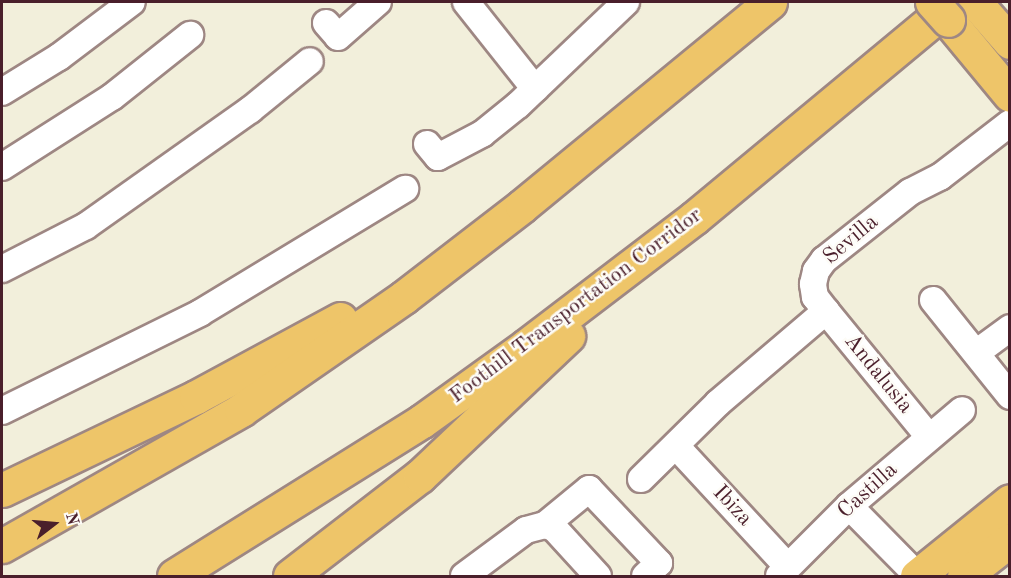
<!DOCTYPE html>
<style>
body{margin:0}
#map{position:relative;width:1011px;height:578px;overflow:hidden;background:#f2efdb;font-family:"Old Standard TT",serif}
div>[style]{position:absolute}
.roads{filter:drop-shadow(2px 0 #9e8783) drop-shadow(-2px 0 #9e8783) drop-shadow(0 2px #9e8783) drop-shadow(0 -2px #9e8783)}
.minor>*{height:26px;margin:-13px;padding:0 13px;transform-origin:13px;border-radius:13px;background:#fff}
.major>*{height:33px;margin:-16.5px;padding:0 16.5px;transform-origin:16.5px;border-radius:16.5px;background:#eec569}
.highway>*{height:33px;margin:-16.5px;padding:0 16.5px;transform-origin:16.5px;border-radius:16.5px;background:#eec569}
.bridges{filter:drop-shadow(2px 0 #9e8783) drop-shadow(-2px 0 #9e8783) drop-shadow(0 2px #9e8783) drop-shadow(0 -2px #9e8783)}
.major-bridge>*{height:33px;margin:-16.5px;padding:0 16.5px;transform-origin:16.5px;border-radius:16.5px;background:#eec569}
span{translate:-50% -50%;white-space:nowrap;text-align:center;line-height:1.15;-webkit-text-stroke:5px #fdfcf7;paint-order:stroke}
.street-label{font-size:22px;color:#4a1f2b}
.frame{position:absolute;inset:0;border:3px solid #4a1f2b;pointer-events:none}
.north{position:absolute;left:24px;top:494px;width:60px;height:60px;-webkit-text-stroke:4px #fdfcf7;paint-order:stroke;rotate:74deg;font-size:16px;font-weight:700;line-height:24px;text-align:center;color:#4a1f2b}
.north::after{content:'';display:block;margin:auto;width:21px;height:27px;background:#4a1f2b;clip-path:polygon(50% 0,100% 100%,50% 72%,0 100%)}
</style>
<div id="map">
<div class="roads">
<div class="minor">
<div style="left:466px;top:2px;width:111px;rotate:51.6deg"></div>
<div style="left:326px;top:23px;width:18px;rotate:49deg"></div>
<div style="left:338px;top:37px;width:53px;rotate:-41.2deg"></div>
<div style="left:2px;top:92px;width:67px;rotate:-31.6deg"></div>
<div style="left:59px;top:57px;width:91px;rotate:-37deg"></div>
<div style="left:427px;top:144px;width:17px;rotate:50deg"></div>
<div style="left:438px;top:157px;width:50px;rotate:-27.6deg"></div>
<div style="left:482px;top:134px;width:46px;rotate:-38.9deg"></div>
<div style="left:518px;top:105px;width:149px;rotate:-43.6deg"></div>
<div style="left:2px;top:167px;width:130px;rotate:-32.5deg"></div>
<div style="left:112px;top:97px;width:100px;rotate:-38.5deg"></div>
<div style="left:2px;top:269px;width:94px;rotate:-27.1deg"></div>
<div style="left:86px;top:226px;width:201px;rotate:-35.3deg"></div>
<div style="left:250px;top:110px;width:77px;rotate:-39.2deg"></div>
<div style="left:933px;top:300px;width:123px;rotate:51.3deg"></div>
<div style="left:826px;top:311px;width:163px;rotate:50.7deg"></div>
<div style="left:976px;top:353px;width:42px;rotate:-36.3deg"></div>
<div style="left:2px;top:411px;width:221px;rotate:-26.3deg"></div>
<div style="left:200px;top:313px;width:240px;rotate:-31.2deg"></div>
<div style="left:676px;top:446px;width:163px;rotate:47.2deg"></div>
<div style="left:641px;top:479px;width:108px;rotate:-44.6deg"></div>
<div style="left:718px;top:403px;width:142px;rotate:-40.4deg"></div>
<div style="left:826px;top:311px;width:18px;rotate:-128deg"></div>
<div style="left:815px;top:297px;width:13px;rotate:-99deg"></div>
<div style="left:813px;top:284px;width:13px;rotate:-77deg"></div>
<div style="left:816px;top:271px;width:14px;rotate:-54deg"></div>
<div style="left:824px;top:260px;width:110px;rotate:-38.3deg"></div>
<div style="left:910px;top:192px;width:34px;rotate:-27deg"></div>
<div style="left:940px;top:177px;width:88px;rotate:-37.6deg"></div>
<div style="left:849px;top:506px;width:98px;rotate:45.4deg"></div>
<div style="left:545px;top:525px;width:57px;rotate:-39.3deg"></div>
<div style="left:589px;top:489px;width:102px;rotate:46.6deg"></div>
<div style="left:659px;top:563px;width:19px;rotate:137deg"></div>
<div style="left:464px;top:576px;width:77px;rotate:-36.6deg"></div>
<div style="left:526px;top:530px;width:20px;rotate:-15deg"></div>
<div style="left:545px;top:525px;width:9px;rotate:18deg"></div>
<div style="left:554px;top:528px;width:65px;rotate:47.5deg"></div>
<div style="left:779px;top:576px;width:99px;rotate:-45deg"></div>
<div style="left:849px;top:506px;width:148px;rotate:-40.3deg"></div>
</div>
<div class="major">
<div style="left:975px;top:2px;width:53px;rotate:48.8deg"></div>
<div style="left:948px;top:20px;width:97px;rotate:50.4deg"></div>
<div style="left:917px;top:576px;width:119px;rotate:-38.9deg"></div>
<div style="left:964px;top:576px;width:58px;rotate:-38deg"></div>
</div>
<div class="highway">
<div style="left:2px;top:490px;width:215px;rotate:-25.6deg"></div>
<div style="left:196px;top:397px;width:164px;rotate:-28.4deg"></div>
<div style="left:2px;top:546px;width:275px;rotate:-29.6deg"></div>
<div style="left:241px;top:410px;width:198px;rotate:-34.7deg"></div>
<div style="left:404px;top:297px;width:149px;rotate:-37.6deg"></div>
<div style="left:522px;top:206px;width:321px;rotate:-39.4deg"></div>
<div style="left:174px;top:576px;width:292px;rotate:-32deg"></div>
<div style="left:422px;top:421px;width:128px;rotate:-35.8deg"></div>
<div style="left:526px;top:346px;width:211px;rotate:-37.3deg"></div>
<div style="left:694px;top:218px;width:338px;rotate:-39.7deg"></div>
<div style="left:290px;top:576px;width:164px;rotate:-37.6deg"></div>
<div style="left:420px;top:476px;width:204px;rotate:-43.4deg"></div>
</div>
</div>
<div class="bridges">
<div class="major-bridge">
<div style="left:932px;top:2px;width:24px;rotate:48deg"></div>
</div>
</div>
<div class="street-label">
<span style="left:851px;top:240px;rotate:-40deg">Sevilla</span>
<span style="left:576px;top:306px;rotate:-37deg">Foothill Transportation Corridor</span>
<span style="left:878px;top:374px;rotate:51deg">Andalusia</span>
<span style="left:868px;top:491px;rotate:-42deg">Castilla</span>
<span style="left:732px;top:506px;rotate:47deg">Ibiza</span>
</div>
<div class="frame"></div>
<div class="north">N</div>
</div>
